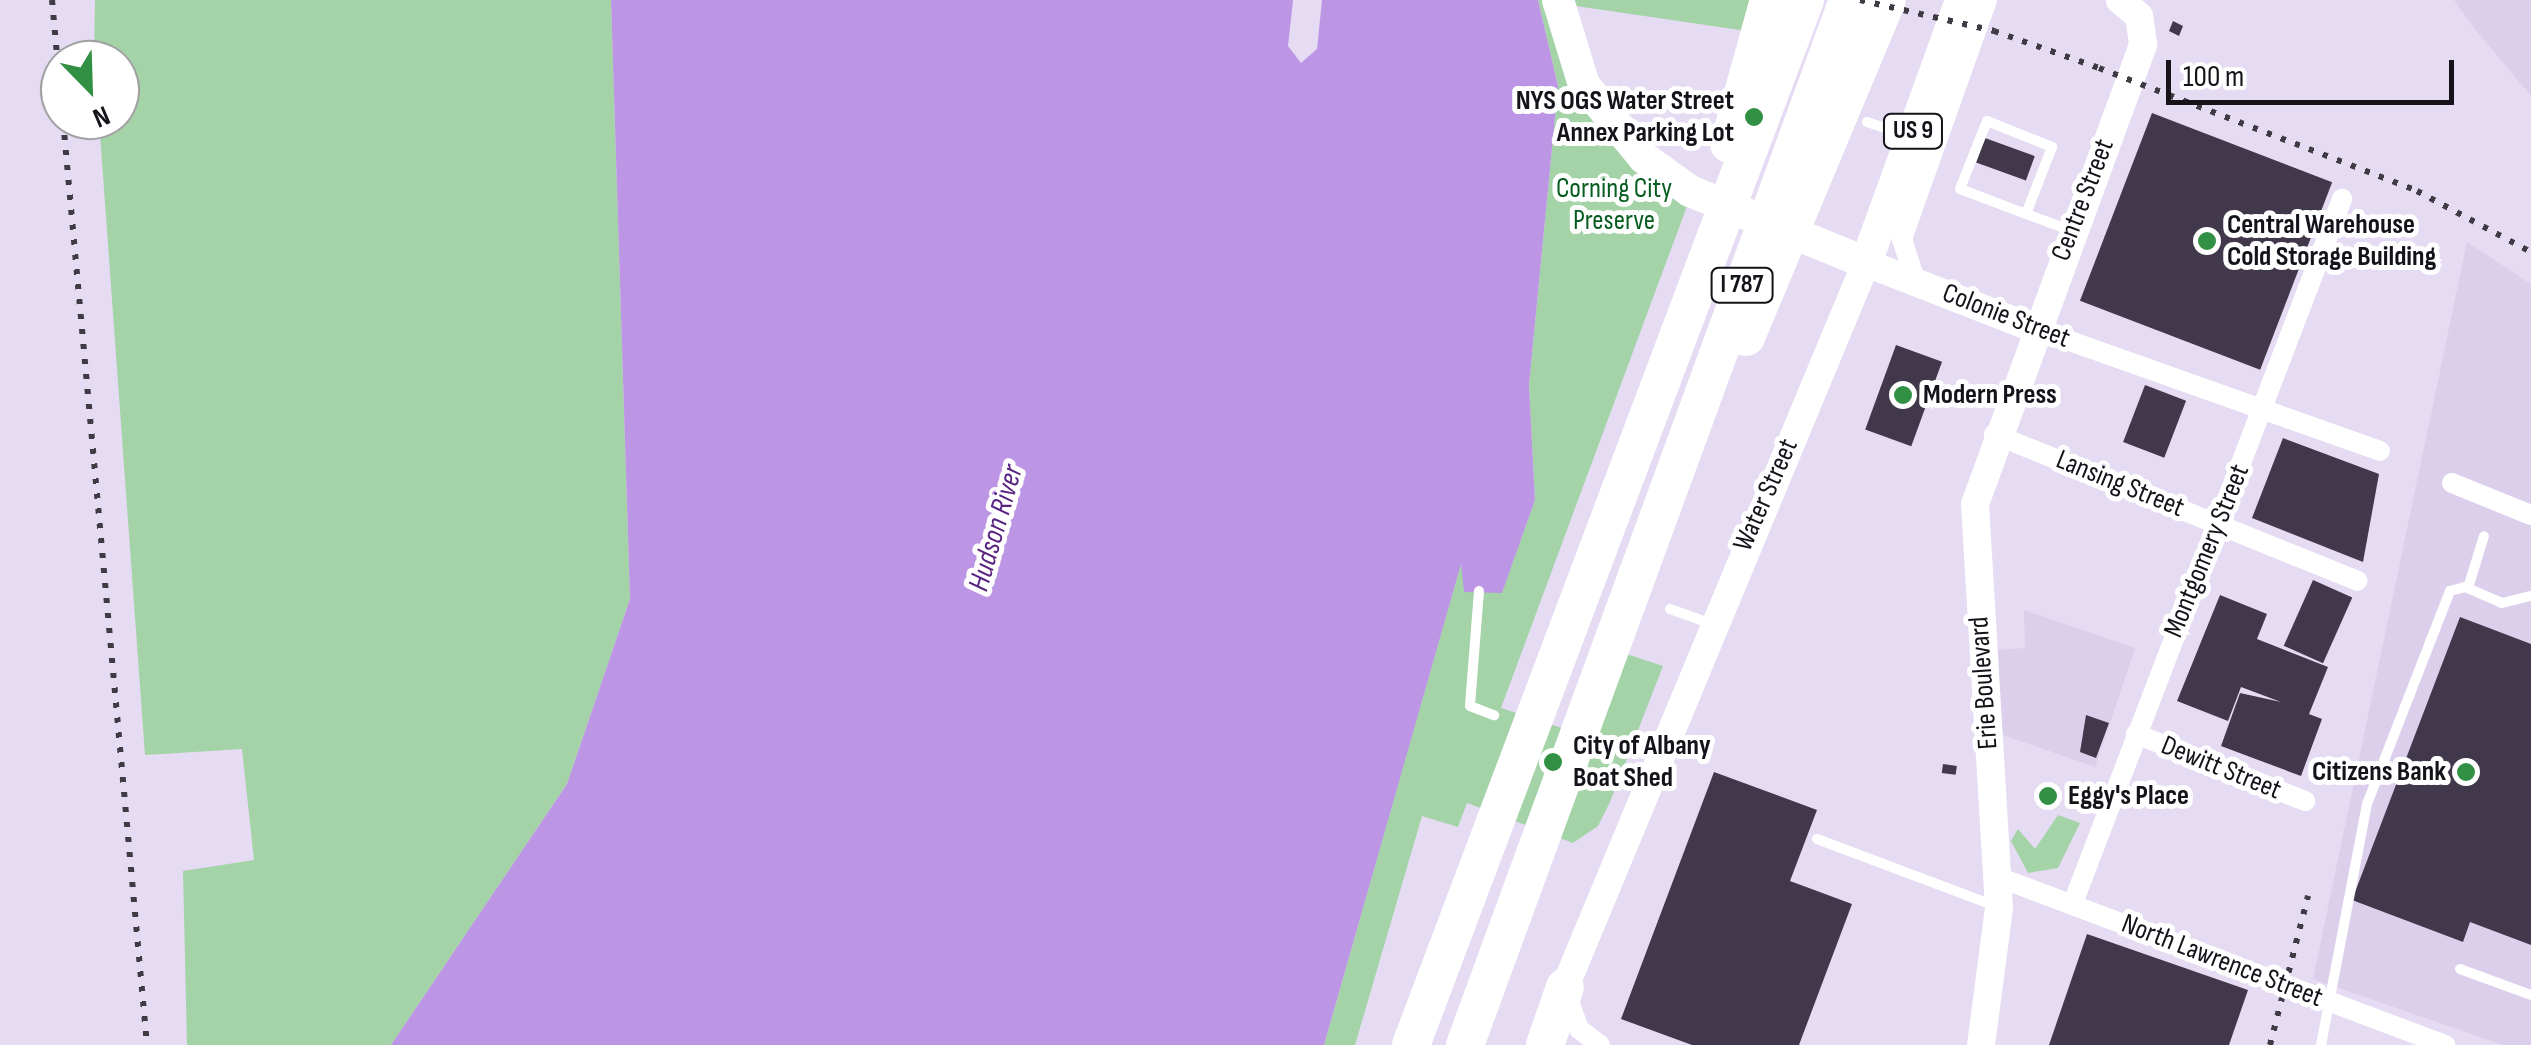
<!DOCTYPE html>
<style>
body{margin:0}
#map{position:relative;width:2531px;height:1045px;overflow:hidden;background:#e5dbf2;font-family:"Sofia Sans Condensed",sans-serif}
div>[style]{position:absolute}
.built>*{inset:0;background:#dccfec}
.green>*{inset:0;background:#a3d3a7}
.water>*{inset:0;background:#bd95e5}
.pier>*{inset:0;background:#e5dbf2}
.building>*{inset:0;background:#41394b;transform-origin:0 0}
.lane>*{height:10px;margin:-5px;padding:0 5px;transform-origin:5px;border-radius:5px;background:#fff}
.street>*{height:20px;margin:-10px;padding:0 10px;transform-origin:10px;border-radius:10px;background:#fff}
.secondary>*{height:28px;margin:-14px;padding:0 14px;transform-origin:14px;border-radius:14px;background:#fff}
.primary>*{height:32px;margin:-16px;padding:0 16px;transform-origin:16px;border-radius:16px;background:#fff}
.highway>*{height:38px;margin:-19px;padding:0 19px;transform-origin:19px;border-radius:19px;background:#fff}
.rail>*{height:6px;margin-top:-3px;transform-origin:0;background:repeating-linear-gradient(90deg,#3f3b45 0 5px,transparent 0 15px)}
.dots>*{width:28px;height:28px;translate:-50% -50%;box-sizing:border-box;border:5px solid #fff;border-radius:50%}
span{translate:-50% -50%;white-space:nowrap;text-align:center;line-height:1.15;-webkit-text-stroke:10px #fff;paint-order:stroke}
.shield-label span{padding:2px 8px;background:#fff;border:2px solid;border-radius:8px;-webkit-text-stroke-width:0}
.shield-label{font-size:25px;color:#151219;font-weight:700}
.poi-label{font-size:28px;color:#151219;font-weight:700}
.right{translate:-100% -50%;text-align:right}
.left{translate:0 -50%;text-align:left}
.park-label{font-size:28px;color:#065c1f}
.street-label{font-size:28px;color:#151219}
.water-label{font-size:30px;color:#592481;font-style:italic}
.north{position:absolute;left:40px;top:40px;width:100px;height:100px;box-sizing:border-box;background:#fff;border:2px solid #a1a0a3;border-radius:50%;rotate:157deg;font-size:28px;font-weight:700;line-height:40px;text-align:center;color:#151219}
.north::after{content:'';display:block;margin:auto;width:35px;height:45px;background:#319043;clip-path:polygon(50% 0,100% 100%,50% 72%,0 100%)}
.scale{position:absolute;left:2166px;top:60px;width:288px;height:45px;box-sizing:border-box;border:5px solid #151219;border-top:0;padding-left:12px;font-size:30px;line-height:35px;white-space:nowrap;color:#151219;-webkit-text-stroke:8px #fff;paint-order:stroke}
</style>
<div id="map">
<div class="built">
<div style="clip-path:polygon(2454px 0,2531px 0,2531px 96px,2474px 28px)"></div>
<div style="clip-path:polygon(2467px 242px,2531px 284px,2531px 1045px,2503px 1045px,2313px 979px)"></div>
<div style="clip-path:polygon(2024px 610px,2135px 648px,2095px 767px,2000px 734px,1997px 650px,2025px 648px)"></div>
</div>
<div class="green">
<div style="clip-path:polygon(95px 0,611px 0,630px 599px,567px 784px,391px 1045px,187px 1045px,183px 871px,254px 860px,242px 749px,145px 755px,99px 120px,120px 120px,120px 60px,94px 60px)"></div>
<div style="clip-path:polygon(1538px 0,1754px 0,1747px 31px,1576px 6px,1590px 69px,1653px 149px,1697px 179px,1501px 708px,1586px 736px,1617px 651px,1663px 666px,1610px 802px,1598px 826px,1573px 843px,1467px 803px,1458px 827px,1422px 816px,1355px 1045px,1324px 1045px,1461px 563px,1465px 592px,1502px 592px,1535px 500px,1529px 385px,1558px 86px)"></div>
<div style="clip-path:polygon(2058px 815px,2080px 823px,2058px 868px,2028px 873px,2011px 841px,2018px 829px,2035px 849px)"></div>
</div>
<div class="water">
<div style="clip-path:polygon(611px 0,1538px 0,1558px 86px,1529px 385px,1535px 500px,1502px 593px,1464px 592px,1461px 564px,1324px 1045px,391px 1045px,567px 784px,630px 599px)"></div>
</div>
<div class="pier">
<div style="clip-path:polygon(1293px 0,1322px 0,1317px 49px,1301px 63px,1288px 46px)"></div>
</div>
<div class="building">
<div style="clip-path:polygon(2173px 21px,2183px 26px,2179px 36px,2169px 31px)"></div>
<div style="left:2152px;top:113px;width:193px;height:201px;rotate:21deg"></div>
<div style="left:1985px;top:138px;width:53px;height:26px;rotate:20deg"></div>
<div style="left:1896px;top:345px;width:49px;height:90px;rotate:20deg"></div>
<div style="left:2145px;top:385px;width:44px;height:61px;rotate:21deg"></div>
<div style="clip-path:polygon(2283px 438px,2379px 474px,2363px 562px,2252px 518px)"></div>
<div style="left:2313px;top:580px;width:43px;height:72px;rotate:24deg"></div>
<div style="clip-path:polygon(2220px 595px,2267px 614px,2257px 639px,2328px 667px,2309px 714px,2322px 719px,2301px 776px,2221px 746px,2240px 693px,2281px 702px,2241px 687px,2228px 721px,2177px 701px)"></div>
<div style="clip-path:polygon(2460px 617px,2531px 644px,2531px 945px,2470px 922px,2463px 942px,2352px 900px)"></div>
<div style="clip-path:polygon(2086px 715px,2109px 723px,2096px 758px,2080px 752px)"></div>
<div style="left:1943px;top:764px;width:14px;height:9px;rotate:8deg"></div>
<div style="clip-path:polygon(1714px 772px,1817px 810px,1790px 881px,1852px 904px,1799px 1045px,1692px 1045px,1621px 1019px)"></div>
<div style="clip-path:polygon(2087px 934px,2248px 990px,2229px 1045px,2049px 1045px)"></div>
</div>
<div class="lane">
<div style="left:1867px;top:122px;width:41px;rotate:18.4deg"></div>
<div style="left:2026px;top:214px;width:72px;rotate:-68.8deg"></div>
<div style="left:2052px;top:147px;width:70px;rotate:-158.2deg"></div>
<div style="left:1987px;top:121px;width:73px;rotate:111.7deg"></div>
<div style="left:1960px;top:189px;width:71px;rotate:20.7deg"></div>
<div style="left:2026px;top:214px;width:47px;rotate:20deg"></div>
<div style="left:2468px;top:588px;width:54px;rotate:-72.9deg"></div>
<div style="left:1479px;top:591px;width:115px;rotate:94.5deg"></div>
<div style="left:1470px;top:706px;width:26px;rotate:21deg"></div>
<div style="left:1670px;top:609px;width:41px;rotate:19.7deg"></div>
<div style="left:1817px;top:839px;width:193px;rotate:20.6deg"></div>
<div style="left:2460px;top:969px;width:76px;rotate:20.1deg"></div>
<div style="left:2321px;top:1045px;width:245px;rotate:-79.2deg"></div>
<div style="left:2367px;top:804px;width:229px;rotate:-68.7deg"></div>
<div style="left:2450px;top:591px;width:16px;rotate:-15deg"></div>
<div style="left:2465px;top:587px;width:40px;rotate:23.4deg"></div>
<div style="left:2502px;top:603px;width:30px;rotate:-14deg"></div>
</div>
<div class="street">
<div style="left:1915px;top:280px;width:43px;rotate:-107.6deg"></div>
<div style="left:1902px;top:239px;width:254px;rotate:-70.4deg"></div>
<div style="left:2033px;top:328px;width:368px;rotate:19.5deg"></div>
<div style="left:1994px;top:434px;width:392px;rotate:22deg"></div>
<div style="left:2452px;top:483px;width:85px;rotate:22.1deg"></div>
<div style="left:2136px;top:734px;width:182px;rotate:21.6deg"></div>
<div style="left:1998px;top:877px;width:478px;rotate:20.6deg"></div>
<div style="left:2073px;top:903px;width:754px;rotate:-69.09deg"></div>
<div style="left:1567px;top:996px;width:35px;rotate:70deg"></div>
<div style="left:1579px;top:1029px;width:26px;rotate:37deg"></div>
</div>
<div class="secondary">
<div style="left:1565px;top:987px;width:784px;rotate:-67.43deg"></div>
<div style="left:1866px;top:263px;width:179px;rotate:21.3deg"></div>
<div style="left:1981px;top:1045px;width:138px;rotate:-82.5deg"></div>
<div style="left:1999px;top:908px;width:405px;rotate:-93.4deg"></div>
<div style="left:1975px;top:504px;width:490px;rotate:-69.9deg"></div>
<div style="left:2143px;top:44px;width:28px;rotate:-98deg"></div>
<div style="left:2139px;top:16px;width:25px;rotate:-140deg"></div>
</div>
<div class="primary">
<div style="left:1558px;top:0;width:89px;rotate:73deg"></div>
<div style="left:1584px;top:85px;width:94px;rotate:50.6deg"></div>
<div style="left:1644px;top:158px;width:57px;rotate:35.7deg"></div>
<div style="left:1690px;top:191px;width:190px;rotate:22.2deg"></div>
<div style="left:1866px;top:263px;width:280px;rotate:-70.1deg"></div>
</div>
<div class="highway">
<div style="left:1729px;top:144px;width:149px;rotate:-74.5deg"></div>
<div style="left:1746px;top:337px;width:365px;rotate:-67.3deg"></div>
<div style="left:1411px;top:1045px;width:1117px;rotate:-69.34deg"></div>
<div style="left:1465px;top:1045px;width:1113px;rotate:-69.87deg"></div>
<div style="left:1545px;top:1045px;width:61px;rotate:-71deg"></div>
</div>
<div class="rail">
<div style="left:52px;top:0;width:88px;rotate:84.8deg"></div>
<div style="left:1860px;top:0;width:138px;rotate:13deg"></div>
<div style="left:1994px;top:31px;width:111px;rotate:19.4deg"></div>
<div style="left:2099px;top:68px;width:341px;rotate:21.1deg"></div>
<div style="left:2417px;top:191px;width:129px;rotate:28.2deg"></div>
<div style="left:63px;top:120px;width:929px;rotate:84.81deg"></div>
<div style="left:2270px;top:1045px;width:154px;rotate:-75.7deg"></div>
</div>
<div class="dots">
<div style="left:1754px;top:117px;background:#319043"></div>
<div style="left:2207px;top:241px;background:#319043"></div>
<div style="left:1903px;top:395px;background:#319043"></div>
<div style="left:1553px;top:762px;background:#319043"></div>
<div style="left:2466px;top:772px;background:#319043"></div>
<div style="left:2048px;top:796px;background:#319043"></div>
</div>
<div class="shield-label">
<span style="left:1913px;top:131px">US 9</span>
<span style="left:1742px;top:285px">I 787</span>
</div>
<div class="poi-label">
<span class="right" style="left:1734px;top:117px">NYS OGS Water Street<br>Annex Parking Lot</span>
<span class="left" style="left:2227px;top:241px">Central Warehouse<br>Cold Storage Building</span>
<span class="left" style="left:1923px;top:395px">Modern Press</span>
<span class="left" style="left:1573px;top:762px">City of Albany<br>Boat Shed</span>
<span class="right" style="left:2446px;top:772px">Citizens Bank</span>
<span class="left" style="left:2068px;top:796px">Eggy's Place</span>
</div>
<div class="park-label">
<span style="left:1614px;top:205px">Corning City<br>Preserve</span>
</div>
<div class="street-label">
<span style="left:2083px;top:200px;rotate:-69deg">Centre Street</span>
<span style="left:2006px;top:316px;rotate:21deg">Colonie Street</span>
<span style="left:2120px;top:484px;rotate:22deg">Lansing Street</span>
<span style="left:1766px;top:495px;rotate:-66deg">Water Street</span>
<span style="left:2207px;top:551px;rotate:-68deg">Montgomery Street</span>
<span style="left:1984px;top:683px;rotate:-94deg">Erie Boulevard</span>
<span style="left:2221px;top:768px;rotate:22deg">Dewitt Street</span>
<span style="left:2222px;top:961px;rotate:21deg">North Lawrence Street</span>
</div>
<div class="water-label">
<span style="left:996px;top:528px;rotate:-74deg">Hudson River</span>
</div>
<div class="north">N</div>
<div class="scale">100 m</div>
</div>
